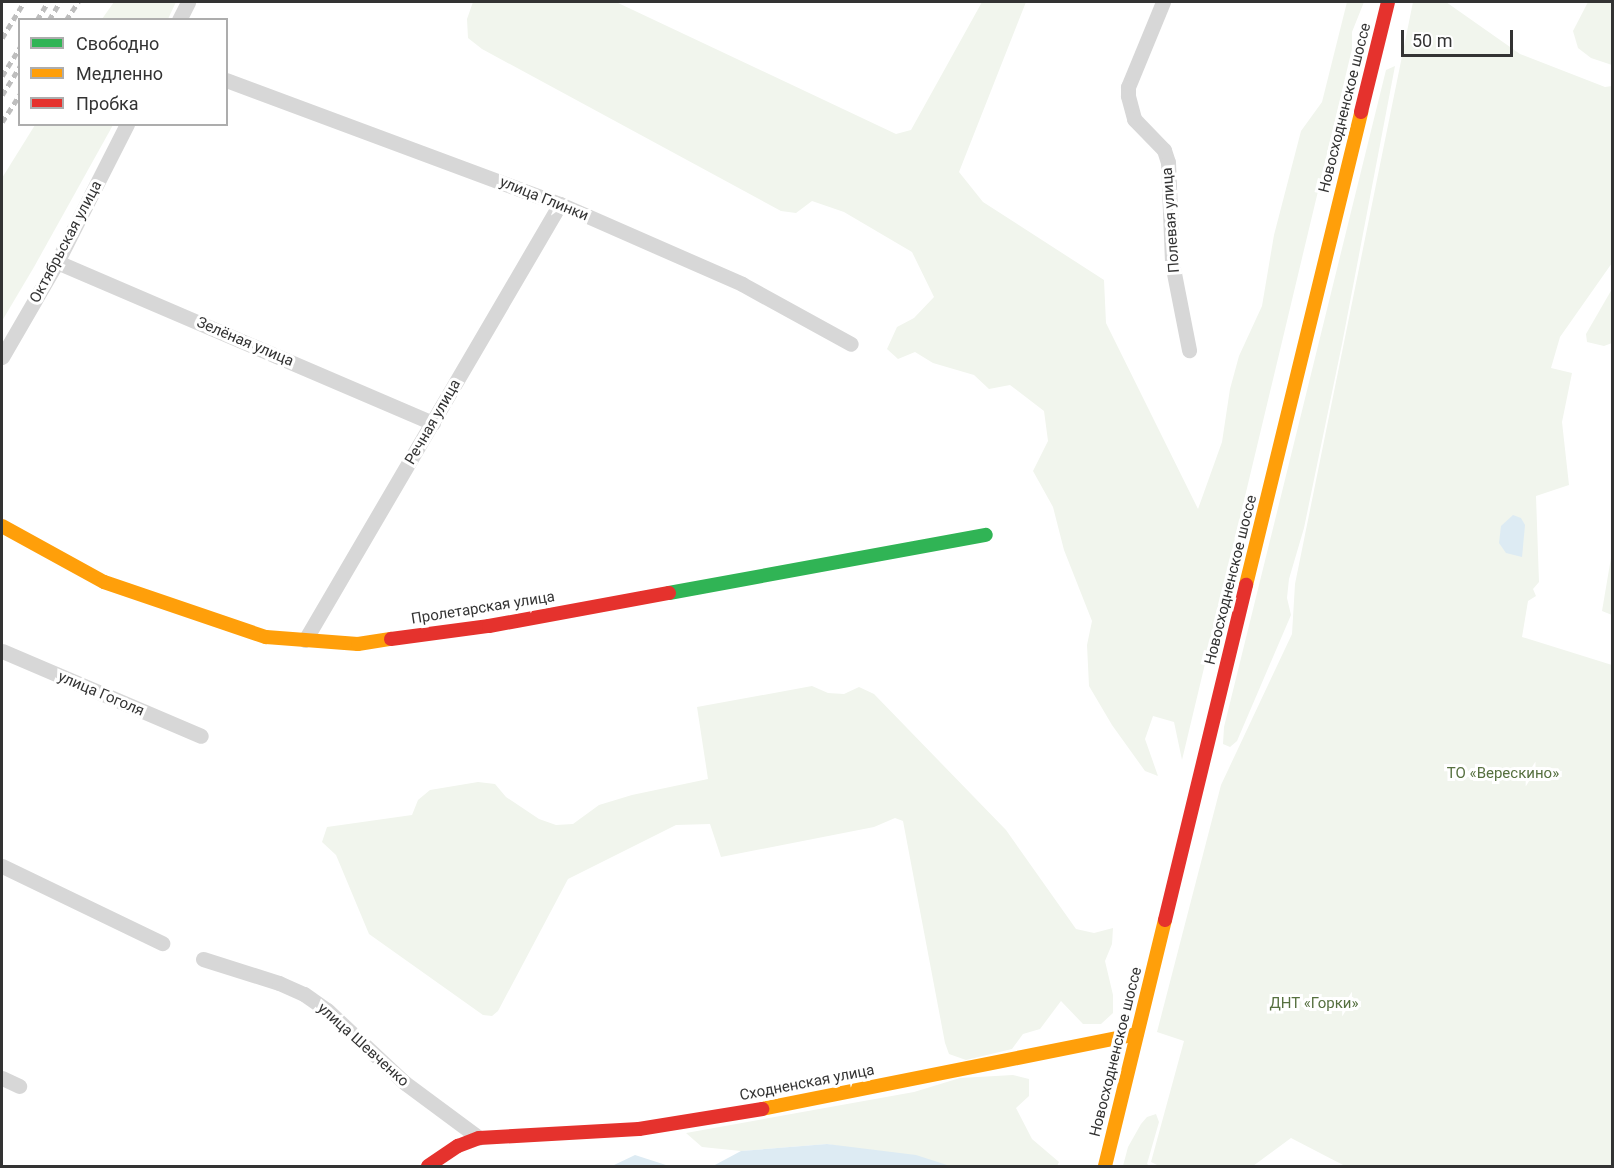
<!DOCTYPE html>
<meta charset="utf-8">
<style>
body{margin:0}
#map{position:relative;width:1614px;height:1168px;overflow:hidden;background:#fff;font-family:Roboto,sans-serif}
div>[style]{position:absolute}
.green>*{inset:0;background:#f1f5ed}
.water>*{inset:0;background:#ddebf3}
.street>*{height:15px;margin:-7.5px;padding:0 7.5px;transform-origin:7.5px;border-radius:7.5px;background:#d7d7d7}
.fast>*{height:14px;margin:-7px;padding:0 7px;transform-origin:7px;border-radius:7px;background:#30b455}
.slow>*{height:14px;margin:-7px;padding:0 7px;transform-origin:7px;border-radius:7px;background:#ff9f0a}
.jam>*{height:14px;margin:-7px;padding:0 7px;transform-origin:7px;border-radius:7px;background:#e5322d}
.rail>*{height:4.5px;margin-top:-2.25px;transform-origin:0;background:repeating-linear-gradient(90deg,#bebebe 0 6px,transparent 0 10.5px)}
span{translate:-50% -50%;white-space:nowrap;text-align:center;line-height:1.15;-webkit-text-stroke:6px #fff;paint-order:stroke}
.street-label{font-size:15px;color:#333}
.park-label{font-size:15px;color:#56703f}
.frame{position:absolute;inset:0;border:3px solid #333;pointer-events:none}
.legend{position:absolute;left:18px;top:18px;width:210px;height:108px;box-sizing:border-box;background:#fff;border:2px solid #adadad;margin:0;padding:8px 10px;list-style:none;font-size:18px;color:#333}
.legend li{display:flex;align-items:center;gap:12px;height:30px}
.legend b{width:30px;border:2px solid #adadad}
.scale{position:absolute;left:1401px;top:30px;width:112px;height:27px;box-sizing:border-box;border:3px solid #333;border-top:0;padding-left:8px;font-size:18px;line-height:21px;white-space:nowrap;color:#333;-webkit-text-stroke:4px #fff;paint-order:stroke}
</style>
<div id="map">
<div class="green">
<div style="clip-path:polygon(114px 2px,176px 2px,168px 19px,102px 19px)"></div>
<div style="clip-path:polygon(473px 2px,616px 2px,896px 134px,911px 130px,982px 2px,1026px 2px,959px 172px,983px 202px,1104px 280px,1106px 323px,1198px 509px,1222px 442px,1230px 389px,1239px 356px,1262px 306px,1274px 235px,1301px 131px,1322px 102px,1347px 2px,1364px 2px,1352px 32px,1352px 49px,1182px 760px,1174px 722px,1153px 716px,1145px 739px,1158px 776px,1145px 771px,1112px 725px,1089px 686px,1087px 645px,1092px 621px,1064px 550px,1053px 507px,1033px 471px,1048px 441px,1044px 411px,1010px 385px,989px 389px,974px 375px,933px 363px,915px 352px,898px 359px,887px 349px,897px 327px,914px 318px,934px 297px,912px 252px,844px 212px,812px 201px,796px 213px,781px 211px,482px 49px,468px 38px,467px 19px)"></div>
<div style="clip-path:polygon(1413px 2px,1446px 2px,1520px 54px,1605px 87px,1612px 86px,1612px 263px,1560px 337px,1551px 368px,1572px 373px,1562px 422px,1569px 485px,1536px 496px,1539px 582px,1533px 589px,1536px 596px,1528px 601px,1522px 637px,1612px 665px,1612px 1166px,1345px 1166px,1291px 1138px,1253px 1166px,1159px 1166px,1151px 1162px,1184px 1041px,1157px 1032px,1221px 785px,1292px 634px,1295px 584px)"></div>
<div style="clip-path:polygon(1588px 2px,1612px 2px,1612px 65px,1591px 58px,1578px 48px,1573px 31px)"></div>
<div style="clip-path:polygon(1395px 66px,1342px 344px,1304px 528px,1289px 579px,1287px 598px,1291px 615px,1237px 741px,1230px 747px,1223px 744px,1224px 727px,1386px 70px)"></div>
<div style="clip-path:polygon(35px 125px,113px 125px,34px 267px,2px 321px,2px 178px)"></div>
<div style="clip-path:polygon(1612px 289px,1612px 343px,1604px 346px,1587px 342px,1586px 334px)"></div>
<div style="clip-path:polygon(1612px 552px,1612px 615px,1602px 611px)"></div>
<div style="clip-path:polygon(812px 686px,828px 693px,844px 694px,859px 687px,874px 694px,1006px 830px,1076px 929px,1094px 933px,1113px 928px,1112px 944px,1105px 961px,1113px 995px,1113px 1013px,1101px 1024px,1083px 1024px,1061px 1001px,1040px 1029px,1023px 1034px,1012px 1049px,966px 1060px,949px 1054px,945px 1043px,903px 821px,895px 818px,874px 827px,721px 857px,710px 824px,676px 825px,568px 879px,498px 1011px,492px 1016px,483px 1015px,369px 934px,336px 855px,322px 842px,327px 827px,412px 815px,418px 800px,430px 790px,478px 782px,495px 784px,506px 797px,539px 819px,556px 825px,573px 824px,599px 805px,632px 795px,708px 779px,697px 707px)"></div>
<div style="clip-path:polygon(1013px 1075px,1029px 1079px,1029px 1096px,1016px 1108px,1032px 1139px,1059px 1162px,1057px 1166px,950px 1166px,827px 1144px,741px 1151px,702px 1147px,686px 1133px,914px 1092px,960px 1078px)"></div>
<div style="clip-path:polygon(1156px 1114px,1159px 1122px,1147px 1164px,1150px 1166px,1123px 1166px,1128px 1147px,1141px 1124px,1147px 1117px)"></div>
</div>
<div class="water">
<div style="clip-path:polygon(1513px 515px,1521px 518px,1525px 525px,1522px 557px,1506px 553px,1499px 543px,1501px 526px)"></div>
<div style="clip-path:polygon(827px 1144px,916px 1155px,950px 1166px,713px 1166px,741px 1151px)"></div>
<div style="clip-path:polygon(635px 1155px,669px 1166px,612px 1166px)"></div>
</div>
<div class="street">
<div style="left:1163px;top:2px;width:92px;rotate:112.4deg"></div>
<div style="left:1128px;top:87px;width:9px;rotate:90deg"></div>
<div style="left:1128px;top:96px;width:24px;rotate:75deg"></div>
<div style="left:1134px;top:119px;width:43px;rotate:45.9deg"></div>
<div style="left:1164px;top:150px;width:13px;rotate:72deg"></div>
<div style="left:1168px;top:162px;width:101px;rotate:87.7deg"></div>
<div style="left:1172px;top:263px;width:89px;rotate:78.9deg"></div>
<div style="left:179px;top:20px;width:20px;rotate:-63deg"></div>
<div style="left:226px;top:80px;width:356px;rotate:20.4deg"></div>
<div style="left:560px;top:204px;width:199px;rotate:23.7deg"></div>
<div style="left:742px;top:284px;width:124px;rotate:28.8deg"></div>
<div style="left:57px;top:262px;width:409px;rotate:23.2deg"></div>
<div style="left:2px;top:357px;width:110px;rotate:-59.9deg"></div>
<div style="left:57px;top:262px;width:155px;rotate:-63.1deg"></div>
<div style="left:305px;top:640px;width:505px;rotate:-59.68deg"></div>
<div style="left:2px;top:651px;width:216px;rotate:23.1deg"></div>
<div style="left:2px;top:866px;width:178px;rotate:25.7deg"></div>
<div style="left:203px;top:959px;width:80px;rotate:17.5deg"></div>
<div style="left:279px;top:983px;width:27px;rotate:24deg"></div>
<div style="left:304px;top:994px;width:28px;rotate:35deg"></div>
<div style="left:327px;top:1010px;width:107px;rotate:43.1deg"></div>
<div style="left:405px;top:1083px;width:92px;rotate:36.6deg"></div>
<div style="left:2px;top:1078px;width:19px;rotate:25deg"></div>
</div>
<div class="fast">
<div style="left:669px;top:593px;width:322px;rotate:-10.4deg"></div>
</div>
<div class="slow">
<div style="left:2px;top:526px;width:116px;rotate:28.8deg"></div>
<div style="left:104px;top:582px;width:171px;rotate:18.8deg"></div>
<div style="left:266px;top:637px;width:92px;rotate:4.4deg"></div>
<div style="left:358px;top:644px;width:33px;rotate:-9deg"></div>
<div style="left:1246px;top:585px;width:487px;rotate:-76.3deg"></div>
<div style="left:762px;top:1109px;width:382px;rotate:-11.3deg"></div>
<div style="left:1105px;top:1166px;width:253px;rotate:-76.3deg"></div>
</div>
<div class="jam">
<div style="left:1361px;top:112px;width:113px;rotate:-76.2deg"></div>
<div style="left:391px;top:639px;width:99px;rotate:-7.6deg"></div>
<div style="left:489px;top:626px;width:183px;rotate:-10.4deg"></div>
<div style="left:1165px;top:920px;width:345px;rotate:-76.4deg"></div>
<div style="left:428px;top:1166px;width:36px;rotate:-34deg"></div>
<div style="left:458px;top:1146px;width:22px;rotate:-21deg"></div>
<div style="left:479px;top:1138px;width:160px;rotate:-3.2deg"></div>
<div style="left:639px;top:1129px;width:125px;rotate:-9.2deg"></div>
</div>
<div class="rail">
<div style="left:37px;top:20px;width:21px;rotate:-59deg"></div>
<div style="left:49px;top:20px;width:21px;rotate:-59deg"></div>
<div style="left:66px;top:20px;width:22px;rotate:-56deg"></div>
<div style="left:2px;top:38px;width:42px;rotate:-58.6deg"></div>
<div style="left:2px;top:76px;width:34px;rotate:-58deg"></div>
<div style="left:2px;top:95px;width:34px;rotate:-58deg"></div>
<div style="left:2px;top:122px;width:33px;rotate:-57deg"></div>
</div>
<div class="street-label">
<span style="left:1345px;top:108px;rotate:-76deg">Новосходненское шоссе</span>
<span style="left:544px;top:199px;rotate:22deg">улица Глинки</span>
<span style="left:1171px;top:220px;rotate:-94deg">Полевая улица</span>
<span style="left:66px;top:242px;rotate:-62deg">Октябрьская улица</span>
<span style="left:245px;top:342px;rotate:23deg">Зелёная улица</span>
<span style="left:433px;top:422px;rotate:-60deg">Речная улица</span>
<span style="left:1231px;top:580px;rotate:-76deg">Новосходненское шоссе</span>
<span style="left:483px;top:608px;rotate:-9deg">Пролетарская улица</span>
<span style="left:101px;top:694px;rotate:23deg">улица Гоголя</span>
<span style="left:363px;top:1045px;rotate:42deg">улица Шевченко</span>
<span style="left:1116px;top:1052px;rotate:-76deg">Новосходненское шоссе</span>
<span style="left:807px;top:1083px;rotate:-11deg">Сходненская улица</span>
</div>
<div class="park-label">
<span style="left:1503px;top:774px">ТО «Верескино»</span>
<span style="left:1314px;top:1004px">ДНТ «Горки»</span>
</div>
<div class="frame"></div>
<ul class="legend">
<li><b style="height:8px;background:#30b455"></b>Свободно</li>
<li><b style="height:8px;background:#ff9f0a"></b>Медленно</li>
<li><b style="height:8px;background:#e5322d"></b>Пробка</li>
</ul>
<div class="scale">50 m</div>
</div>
